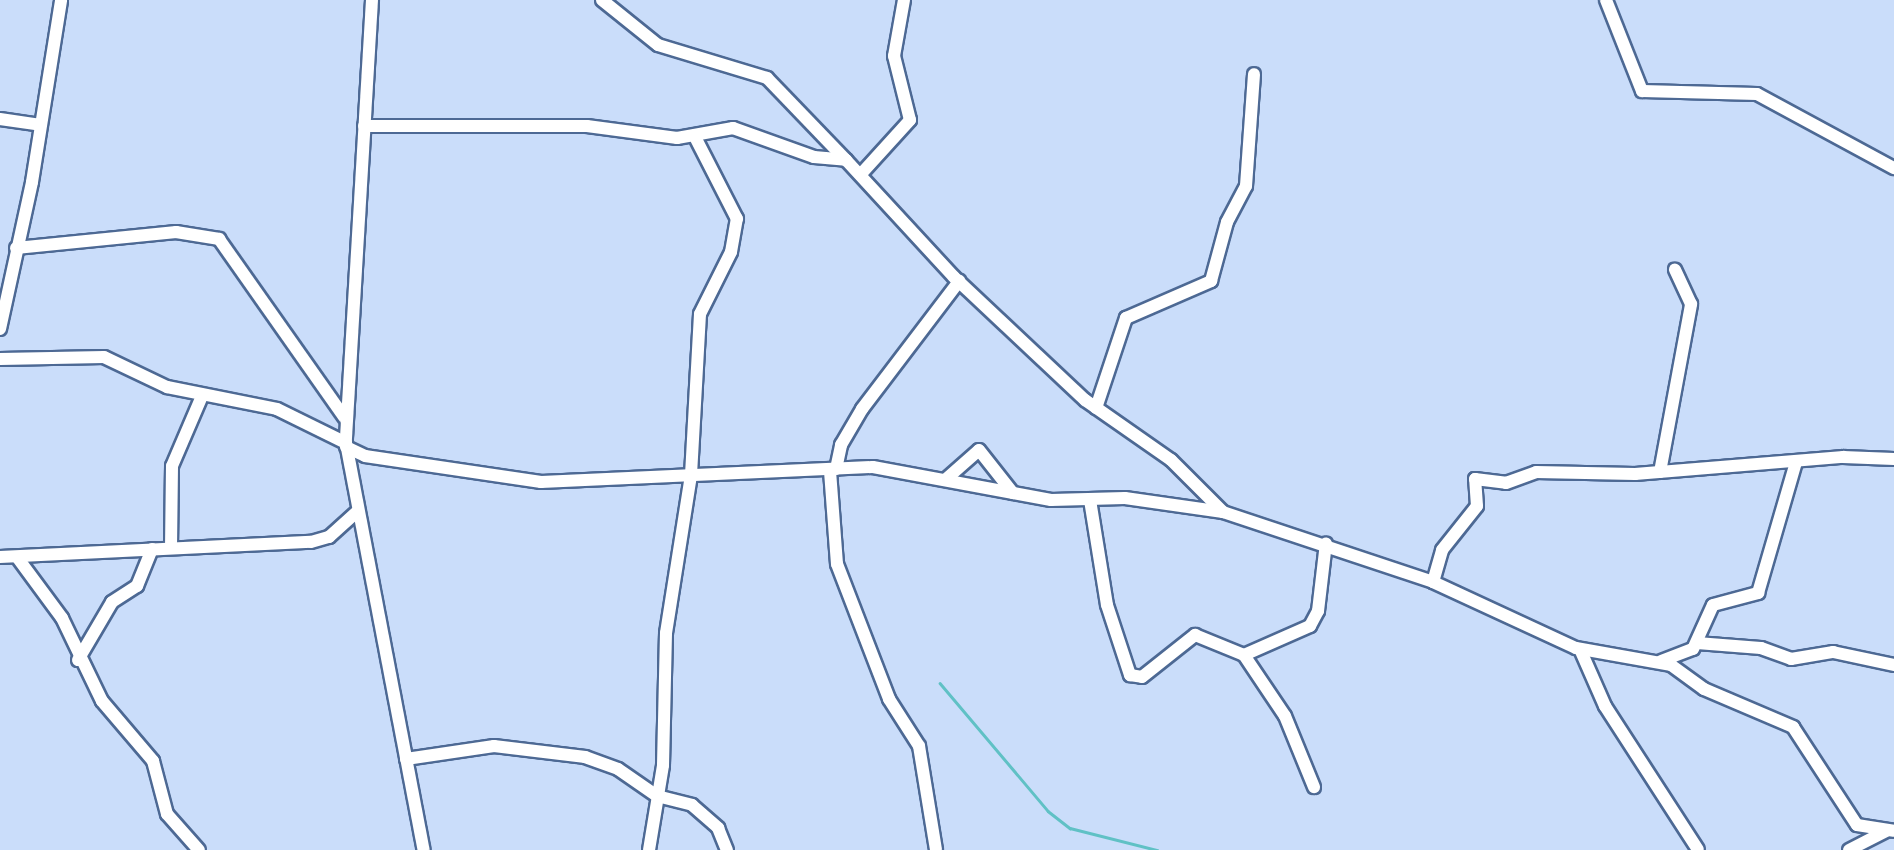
<!DOCTYPE html>
<style>
body{margin:0}
#map{position:relative;width:1894px;height:850px;overflow:hidden;background:#caddfa;font-family:Overpass,sans-serif}
div>[style]{position:absolute}
.stream>*{height:2.5px;margin:-1.25px;padding:0 1.25px;transform-origin:1.25px;border-radius:1.25px;background:#60c1c5}
.roads{filter:drop-shadow(2px 0 #4d6994) drop-shadow(-2px 0 #4d6994) drop-shadow(0 2px #4d6994) drop-shadow(0 -2px #4d6994)}
.minor>*{height:12px;margin:-6px;padding:0 6px;transform-origin:6px;border-radius:6px;background:#fff}
span{translate:-50% -50%;white-space:nowrap;text-align:center;line-height:1.15;-webkit-text-stroke:7px #fcfcfc;paint-order:stroke}
</style>
<div id="map">
<div class="stream">
<div style="left:940px;top:683px;width:167px;rotate:49.8deg"></div>
<div style="left:1048px;top:811px;width:28px;rotate:38deg"></div>
<div style="left:1070px;top:828px;width:90px;rotate:14.2deg"></div>
</div>
<div class="roads">
<div class="minor">
<div style="left:372px;top:0;width:444px;rotate:93.4deg"></div>
<div style="left:346px;top:443px;width:414px;rotate:79.2deg"></div>
<div style="left:602px;top:0;width:72px;rotate:38.8deg"></div>
<div style="left:658px;top:45px;width:114px;rotate:16.8deg"></div>
<div style="left:767px;top:78px;width:114px;rotate:46.1deg"></div>
<div style="left:1606px;top:0;width:98px;rotate:68.4deg"></div>
<div style="left:1642px;top:91px;width:115px;rotate:1.5deg"></div>
<div style="left:1757px;top:94px;width:156px;rotate:28.4deg"></div>
<div style="left:0;top:119px;width:41px;rotate:8.3deg"></div>
<div style="left:364px;top:126px;width:223px"></div>
<div style="left:587px;top:126px;width:91px;rotate:7.6deg"></div>
<div style="left:677px;top:138px;width:57px;rotate:-10.1deg"></div>
<div style="left:733px;top:128px;width:86px;rotate:19.7deg"></div>
<div style="left:814px;top:157px;width:32px;rotate:5deg"></div>
<div style="left:846px;top:160px;width:159px;rotate:47.3deg"></div>
<div style="left:954px;top:277px;width:180px;rotate:43.2deg"></div>
<div style="left:1085px;top:400px;width:105px;rotate:34.9deg"></div>
<div style="left:1171px;top:460px;width:74px;rotate:45deg"></div>
<div style="left:861px;top:174px;width:73px;rotate:-47.8deg"></div>
<div style="left:910px;top:120px;width:66px;rotate:-104deg"></div>
<div style="left:894px;top:56px;width:57px;rotate:-79.9deg"></div>
<div style="left:16px;top:248px;width:161px;rotate:-5.7deg"></div>
<div style="left:176px;top:232px;width:44px;rotate:9.2deg"></div>
<div style="left:219px;top:239px;width:218px;rotate:54.9deg"></div>
<div style="left:0;top:329px;width:150px;rotate:-77.7deg"></div>
<div style="left:32px;top:182px;width:184px;rotate:-80.9deg"></div>
<div style="left:0;top:359px;width:104px;rotate:-1.1deg"></div>
<div style="left:104px;top:357px;width:70px;rotate:25.5deg"></div>
<div style="left:167px;top:387px;width:112px;rotate:11.3deg"></div>
<div style="left:277px;top:409px;width:77px;rotate:26.2deg"></div>
<div style="left:1096px;top:408px;width:95px;rotate:-71.6deg"></div>
<div style="left:1126px;top:318px;width:93px;rotate:-23.5deg"></div>
<div style="left:1211px;top:281px;width:61px;rotate:-74.8deg"></div>
<div style="left:1227px;top:222px;width:41px;rotate:-62.2deg"></div>
<div style="left:1246px;top:186px;width:112px;rotate:-85.9deg"></div>
<div style="left:346px;top:447px;width:21px;rotate:25deg"></div>
<div style="left:365px;top:456px;width:178px;rotate:8.4deg"></div>
<div style="left:541px;top:482px;width:332px;rotate:-2.6deg"></div>
<div style="left:873px;top:467px;width:181px;rotate:10.5deg"></div>
<div style="left:1051px;top:500px;width:74px;rotate:-1.5deg"></div>
<div style="left:1125px;top:498px;width:99px;rotate:8.1deg"></div>
<div style="left:1223px;top:512px;width:221px;rotate:18.4deg"></div>
<div style="left:1433px;top:582px;width:157px;rotate:24.8deg"></div>
<div style="left:1576px;top:648px;width:97px;rotate:10.1deg"></div>
<div style="left:1671px;top:665px;width:41px;rotate:36deg"></div>
<div style="left:1704px;top:689px;width:97px;rotate:23.1deg"></div>
<div style="left:1793px;top:727px;width:117px;rotate:56.9deg"></div>
<div style="left:1857px;top:825px;width:37px;rotate:9deg"></div>
<div style="left:836px;top:469px;width:25px;rotate:-78deg"></div>
<div style="left:841px;top:445px;width:42px;rotate:-59.7deg"></div>
<div style="left:862px;top:409px;width:161px;rotate:-52.8deg"></div>
<div style="left:830px;top:471px;width:93px;rotate:85.7deg"></div>
<div style="left:837px;top:564px;width:145px;rotate:68.9deg"></div>
<div style="left:889px;top:699px;width:56px;rotate:57.4deg"></div>
<div style="left:919px;top:746px;width:105px;rotate:80.7deg"></div>
<div style="left:1660px;top:472px;width:171px;rotate:-79.5deg"></div>
<div style="left:1691px;top:304px;width:38px;rotate:-115deg"></div>
<div style="left:945px;top:480px;width:45px;rotate:-41.4deg"></div>
<div style="left:979px;top:450px;width:55px;rotate:51.7deg"></div>
<div style="left:1090px;top:500px;width:106px;rotate:80.8deg"></div>
<div style="left:1107px;top:605px;width:74px;rotate:71.8deg"></div>
<div style="left:1130px;top:675px;width:12px;rotate:9deg"></div>
<div style="left:1142px;top:677px;width:68px;rotate:-38.4deg"></div>
<div style="left:1195px;top:635px;width:53px;rotate:22.2deg"></div>
<div style="left:1244px;top:655px;width:73px;rotate:56.1deg"></div>
<div style="left:1285px;top:716px;width:77px;rotate:67.8deg"></div>
<div style="left:171px;top:548px;width:82px;rotate:-89.3deg"></div>
<div style="left:172px;top:466px;width:76px;rotate:-66.8deg"></div>
<div style="left:0;top:557px;width:311px;rotate:-2.8deg"></div>
<div style="left:311px;top:542px;width:19px;rotate:-16deg"></div>
<div style="left:329px;top:537px;width:38px;rotate:-42deg"></div>
<div style="left:17px;top:557px;width:76px;rotate:53.6deg"></div>
<div style="left:62px;top:618px;width:92px;rotate:64.3deg"></div>
<div style="left:102px;top:701px;width:79px;rotate:49.6deg"></div>
<div style="left:153px;top:761px;width:55px;rotate:75.2deg"></div>
<div style="left:167px;top:814px;width:48px;rotate:48.4deg"></div>
<div style="left:1433px;top:582px;width:33px;rotate:-74deg"></div>
<div style="left:1442px;top:550px;width:56px;rotate:-51.5deg"></div>
<div style="left:1477px;top:506px;width:27px;rotate:-94deg"></div>
<div style="left:1475px;top:479px;width:31px;rotate:7deg"></div>
<div style="left:1506px;top:483px;width:32px;rotate:-20deg"></div>
<div style="left:1536px;top:472px;width:99px;rotate:1.2deg"></div>
<div style="left:1635px;top:474px;width:209px;rotate:-4.7deg"></div>
<div style="left:1843px;top:457px;width:51px;rotate:2.2deg"></div>
<div style="left:1697px;top:643px;width:64px;rotate:4.5deg"></div>
<div style="left:1761px;top:648px;width:32px;rotate:20deg"></div>
<div style="left:1791px;top:659px;width:43px;rotate:-9.5deg"></div>
<div style="left:1833px;top:652px;width:62px;rotate:12deg"></div>
<div style="left:1580px;top:649px;width:62px;rotate:66.3deg"></div>
<div style="left:1605px;top:706px;width:171px;rotate:57.1deg"></div>
<div style="left:1244px;top:655px;width:72px;rotate:-23.7deg"></div>
<div style="left:1310px;top:626px;width:17px;rotate:-62deg"></div>
<div style="left:1318px;top:611px;width:68px;rotate:-83.3deg"></div>
<div style="left:78px;top:660px;width:67px;rotate:-59.6deg"></div>
<div style="left:112px;top:602px;width:30px;rotate:-33deg"></div>
<div style="left:137px;top:586px;width:40px;rotate:-68deg"></div>
<div style="left:1661px;top:661px;width:34px;rotate:-21deg"></div>
<div style="left:1693px;top:649px;width:48px;rotate:-65.6deg"></div>
<div style="left:1713px;top:605px;width:47px;rotate:-14.9deg"></div>
<div style="left:1758px;top:593px;width:136px;rotate:-73.8deg"></div>
<div style="left:406px;top:759px;width:89px;rotate:-8.4deg"></div>
<div style="left:494px;top:746px;width:92px;rotate:6.9deg"></div>
<div style="left:585px;top:757px;width:35px;rotate:20deg"></div>
<div style="left:618px;top:769px;width:47px;rotate:34.7deg"></div>
<div style="left:657px;top:796px;width:36px;rotate:14deg"></div>
<div style="left:692px;top:805px;width:35px;rotate:41deg"></div>
<div style="left:718px;top:828px;width:24px;rotate:68deg"></div>
<div style="left:649px;top:850px;width:86px;rotate:-80.6deg"></div>
<div style="left:663px;top:765px;width:132px;rotate:-88.7deg"></div>
<div style="left:666px;top:633px;width:160px;rotate:-81deg"></div>
<div style="left:691px;top:475px;width:161px;rotate:-86.8deg"></div>
<div style="left:700px;top:314px;width:69px;rotate:-63.4deg"></div>
<div style="left:731px;top:252px;width:34px;rotate:-80deg"></div>
<div style="left:737px;top:219px;width:94px;rotate:-117.1deg"></div>
<div style="left:1849px;top:850px;width:42px;rotate:-27.2deg"></div>
</div>
</div>
</div>
